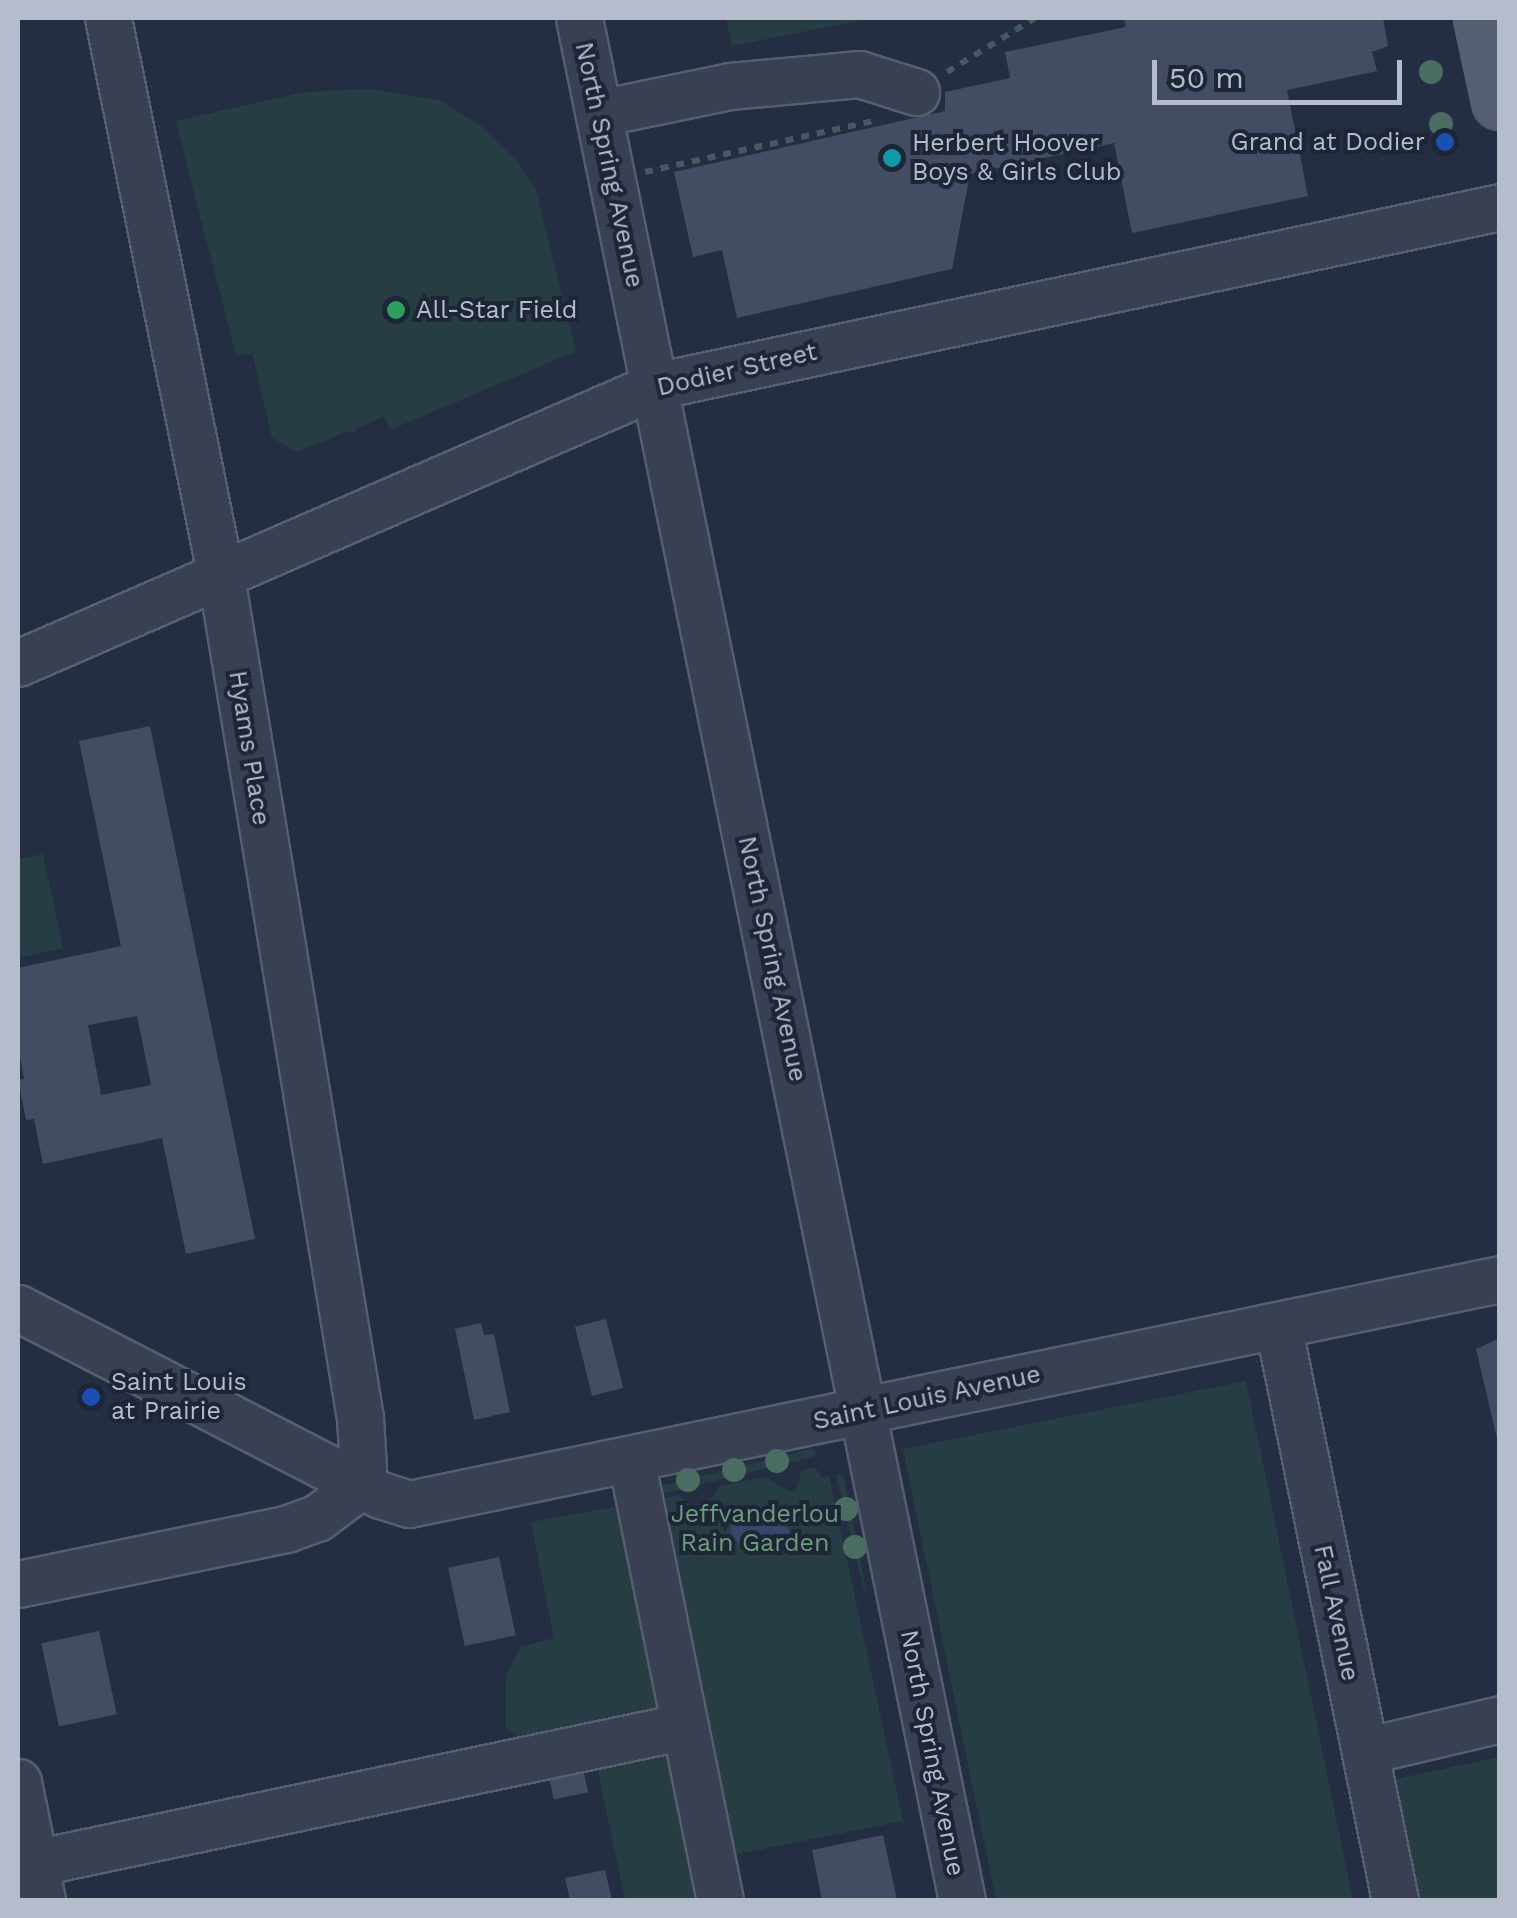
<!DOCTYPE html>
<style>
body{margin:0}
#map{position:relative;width:1517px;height:1918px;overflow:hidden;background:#242e42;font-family:"Work Sans",sans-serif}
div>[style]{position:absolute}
.green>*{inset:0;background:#263d43;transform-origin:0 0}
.water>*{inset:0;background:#37476a}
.building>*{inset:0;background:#424d64;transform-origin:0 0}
.path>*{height:6px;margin-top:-3px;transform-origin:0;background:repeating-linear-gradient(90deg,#445a60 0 8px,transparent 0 16px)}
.roads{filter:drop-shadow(2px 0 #565e6f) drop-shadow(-2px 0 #565e6f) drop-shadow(0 2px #565e6f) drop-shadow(0 -2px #565e6f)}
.minor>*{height:45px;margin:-22.5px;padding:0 22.5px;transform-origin:22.5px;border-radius:22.5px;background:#384052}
.major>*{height:55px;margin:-27.5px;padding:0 27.5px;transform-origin:27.5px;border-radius:27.5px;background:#565f72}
.trees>*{width:24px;height:24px;margin:-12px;border-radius:50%;background:#4a6c61}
.dots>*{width:28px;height:28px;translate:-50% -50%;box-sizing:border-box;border:5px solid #1d2537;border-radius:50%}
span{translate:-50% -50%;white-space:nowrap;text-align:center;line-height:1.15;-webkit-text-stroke:8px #1d2537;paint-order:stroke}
.poi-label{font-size:25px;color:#b5bccc}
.right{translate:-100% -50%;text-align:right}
.left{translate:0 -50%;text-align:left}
.street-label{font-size:25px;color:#b5bccc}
.park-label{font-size:25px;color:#6a9e7b}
.frame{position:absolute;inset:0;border:20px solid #b5bccc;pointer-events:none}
.scale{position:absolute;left:1152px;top:60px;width:250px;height:45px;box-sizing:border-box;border:5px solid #b5bccc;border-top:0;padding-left:12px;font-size:30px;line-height:35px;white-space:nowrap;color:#b5bccc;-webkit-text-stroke:8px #1d2537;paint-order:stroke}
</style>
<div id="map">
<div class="green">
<div style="clip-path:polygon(726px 18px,873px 18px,732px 46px)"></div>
<div style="clip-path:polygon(371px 89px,440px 100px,481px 126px,516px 160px,536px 190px,576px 351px,390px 430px,384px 417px,356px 428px,357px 432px,345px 432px,297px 452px,272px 438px,252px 353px,236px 356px,176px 121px,305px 92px)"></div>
<div style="clip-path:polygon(43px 854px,63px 948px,18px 958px,18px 859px)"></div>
<div style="clip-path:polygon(1246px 1381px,1353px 1900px,996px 1900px,903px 1449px)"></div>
<div style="left:814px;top:1448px;width:8px;height:172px;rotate:76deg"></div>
<div style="clip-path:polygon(815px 1467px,822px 1478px,829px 1476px,903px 1821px,722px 1857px,648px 1500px,679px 1495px,691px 1506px,713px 1497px,720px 1486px,765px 1477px,790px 1492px,798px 1487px,801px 1471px)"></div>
<div style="clip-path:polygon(843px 1474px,866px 1589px,864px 1590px,836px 1475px)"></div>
<div style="clip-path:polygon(629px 1504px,662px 1713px,526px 1744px,506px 1728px,506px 1675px,520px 1647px,554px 1638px,531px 1522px)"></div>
<div style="clip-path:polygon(667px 1738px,707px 1900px,625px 1900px,594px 1753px)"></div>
<div style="clip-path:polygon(1499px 1757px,1499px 1900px,1417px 1900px,1391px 1780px)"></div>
</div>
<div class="water">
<div style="clip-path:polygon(755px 1507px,770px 1508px,789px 1530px,788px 1542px,777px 1552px,740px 1546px,731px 1533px,730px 1520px,739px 1510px)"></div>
</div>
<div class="building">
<div style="clip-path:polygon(1124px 18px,1383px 18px,1388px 46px,1372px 52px,1377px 71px,1287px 90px,1308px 196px,1132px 233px,1114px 143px,970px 174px,952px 269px,737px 318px,722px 250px,693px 257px,674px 172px,945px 111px,945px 92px,1010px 78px,1005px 52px,1126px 27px)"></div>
<div style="clip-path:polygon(evenodd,150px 726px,255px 1239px,186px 1254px,162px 1138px,43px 1164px,34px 1119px,26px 1120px,18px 1080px,24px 1079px,18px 1046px,18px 968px,121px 946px,79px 741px,150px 726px,137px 1016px,151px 1085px,101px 1095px,88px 1025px,137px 1016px)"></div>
<div style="left:606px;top:1319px;width:71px;height:32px;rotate:76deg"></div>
<div style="clip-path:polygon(481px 1323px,484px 1335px,494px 1334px,510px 1412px,474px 1420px,455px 1329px)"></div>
<div style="clip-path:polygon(1500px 1338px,1500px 1443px,1498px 1443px,1476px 1349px)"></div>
<div style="left:499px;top:1557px;width:80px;height:52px;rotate:78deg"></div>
<div style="left:99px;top:1631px;width:85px;height:59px;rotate:78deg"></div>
<div style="left:581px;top:1759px;width:34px;height:35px;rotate:78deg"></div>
<div style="clip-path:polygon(883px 1835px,897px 1900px,822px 1900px,812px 1850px)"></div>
<div style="clip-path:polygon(605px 1870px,612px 1900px,570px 1900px,565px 1878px)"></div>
</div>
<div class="path">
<div style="left:947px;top:72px;width:103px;rotate:-31.5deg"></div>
<div style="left:645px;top:172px;width:238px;rotate:-12.6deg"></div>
</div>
<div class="roads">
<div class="minor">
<div style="left:579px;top:18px;width:1921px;rotate:78.5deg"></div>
<div style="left:599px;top:113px;width:134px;rotate:-11.6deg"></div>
<div style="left:730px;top:86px;width:130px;rotate:-5.3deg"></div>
<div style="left:859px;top:74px;width:60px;rotate:17.5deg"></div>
<div style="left:18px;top:663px;width:695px;rotate:-23.5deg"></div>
<div style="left:655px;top:386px;width:864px;rotate:-11.96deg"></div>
<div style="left:18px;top:1308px;width:408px;rotate:27.3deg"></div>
<div style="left:381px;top:1495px;width:29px;rotate:18deg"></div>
<div style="left:409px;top:1504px;width:1114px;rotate:-11.65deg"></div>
<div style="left:1278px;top:1325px;width:587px;rotate:78.5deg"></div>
<div style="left:631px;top:1459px;width:450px;rotate:78.6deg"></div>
<div style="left:18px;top:1584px;width:274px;rotate:-11.6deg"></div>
<div style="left:286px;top:1529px;width:33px;rotate:-20deg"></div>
<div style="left:317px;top:1518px;width:39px;rotate:-37deg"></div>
<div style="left:348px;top:1495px;width:31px;rotate:-61deg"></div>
<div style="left:363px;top:1468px;width:50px;rotate:-93.4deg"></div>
<div style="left:360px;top:1418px;width:852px;rotate:-99.38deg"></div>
<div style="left:221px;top:577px;width:570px;rotate:-101.43deg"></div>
<div style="left:1365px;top:1751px;width:139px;rotate:-13.3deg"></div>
<div style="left:18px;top:1782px;width:120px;rotate:78.5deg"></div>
<div style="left:34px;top:1863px;width:665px;rotate:-11.88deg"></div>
</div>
<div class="major">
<div style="left:1482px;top:18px;width:85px;rotate:77.8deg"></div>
</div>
</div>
<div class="trees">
<div style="left:1431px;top:72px"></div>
<div style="left:1441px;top:124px"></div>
<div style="left:777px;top:1461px"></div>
<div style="left:734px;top:1470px"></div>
<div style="left:688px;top:1480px"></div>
<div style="left:846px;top:1509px"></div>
<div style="left:855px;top:1547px"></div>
</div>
<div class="dots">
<div style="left:1445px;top:142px;background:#1a4fb4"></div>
<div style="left:892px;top:158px;background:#0f9aa8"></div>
<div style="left:396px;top:310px;background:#2e9e5b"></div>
<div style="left:91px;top:1397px;background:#1a4fb4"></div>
</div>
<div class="poi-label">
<span class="right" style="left:1425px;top:142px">Grand at Dodier</span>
<span class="left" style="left:912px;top:158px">Herbert Hoover<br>Boys &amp; Girls Club</span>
<span class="left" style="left:416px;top:310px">All-Star Field</span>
<span class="left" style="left:111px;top:1397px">Saint Louis<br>at Prairie</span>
</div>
<div class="street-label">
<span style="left:609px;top:165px;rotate:78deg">North Spring Avenue</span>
<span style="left:737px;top:370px;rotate:-13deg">Dodier Street</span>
<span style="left:249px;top:748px;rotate:81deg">Hyams Place</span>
<span style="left:772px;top:959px;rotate:78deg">North Spring Avenue</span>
<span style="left:927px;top:1398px;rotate:-12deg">Saint Louis Avenue</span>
<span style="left:1336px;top:1613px;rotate:78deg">Fall Avenue</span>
<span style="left:932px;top:1753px;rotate:79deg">North Spring Avenue</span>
</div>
<div class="park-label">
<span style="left:755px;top:1529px">Jeffvanderlou<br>Rain Garden</span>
</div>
<div class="frame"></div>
<div class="scale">50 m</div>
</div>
